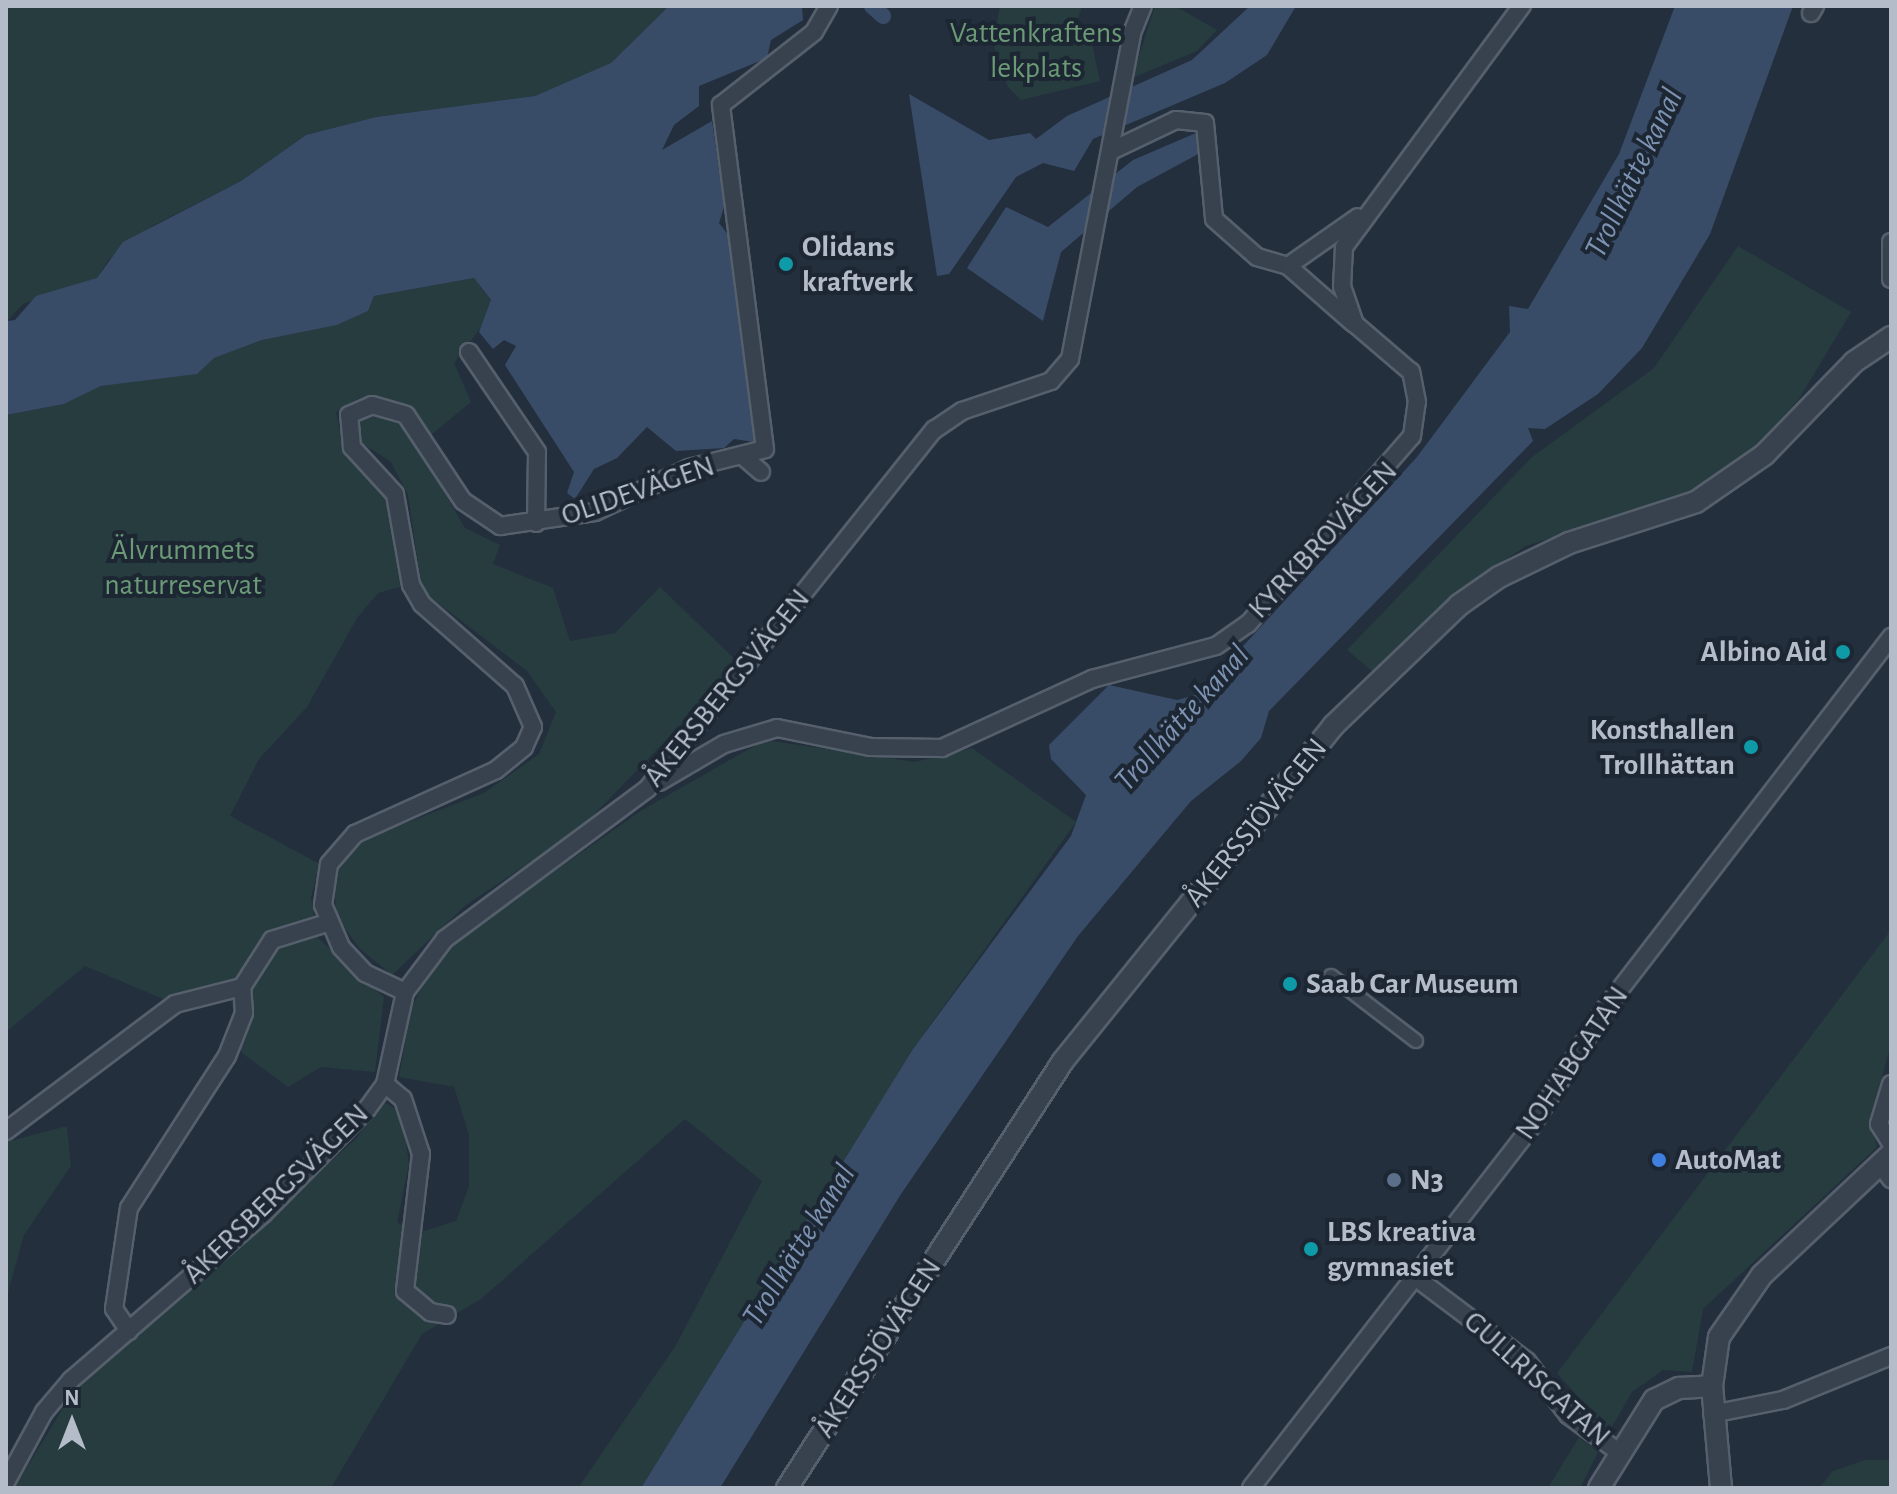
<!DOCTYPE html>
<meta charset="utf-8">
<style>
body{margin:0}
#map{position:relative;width:1897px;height:1494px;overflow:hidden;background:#242f3e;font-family:"Alegreya Sans",sans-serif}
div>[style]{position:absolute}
.green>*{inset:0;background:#263c3f}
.water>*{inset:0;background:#394c67}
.canal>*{height:16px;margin:-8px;padding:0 8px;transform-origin:8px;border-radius:8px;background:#394c67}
.roads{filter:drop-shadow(2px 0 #565f6c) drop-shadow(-2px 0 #565f6c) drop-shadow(0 2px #565f6c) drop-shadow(0 -2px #565f6c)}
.pedestrian>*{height:12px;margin:-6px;padding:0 6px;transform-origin:6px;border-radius:6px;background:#38414e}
.minor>*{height:16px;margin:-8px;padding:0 8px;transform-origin:8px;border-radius:8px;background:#38414e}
.tertiary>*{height:20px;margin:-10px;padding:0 10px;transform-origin:10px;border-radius:10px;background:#38414e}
.dots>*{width:22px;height:22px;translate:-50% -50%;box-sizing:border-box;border:4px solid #1d2633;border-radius:50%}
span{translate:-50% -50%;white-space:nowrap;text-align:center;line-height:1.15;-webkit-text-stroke:8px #1d2633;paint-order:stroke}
.park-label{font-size:30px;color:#6b9a76}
.poi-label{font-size:30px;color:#b4bcc9;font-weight:700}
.left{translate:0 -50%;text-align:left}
.right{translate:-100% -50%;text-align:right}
.street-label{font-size:30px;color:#b4bcc9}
.water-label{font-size:32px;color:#7c92b1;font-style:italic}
.frame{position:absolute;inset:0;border:8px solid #b4bcc9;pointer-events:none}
.north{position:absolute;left:32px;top:1382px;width:80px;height:80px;-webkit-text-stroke:6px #1d2633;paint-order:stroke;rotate:0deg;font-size:22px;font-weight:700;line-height:32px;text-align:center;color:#b4bcc9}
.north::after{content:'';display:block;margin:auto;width:28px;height:36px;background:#b4bcc9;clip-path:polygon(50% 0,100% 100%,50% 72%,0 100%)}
</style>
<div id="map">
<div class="green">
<div style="clip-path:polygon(6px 6px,669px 6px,609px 65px,535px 96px,376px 117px,306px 135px,241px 181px,154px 225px,109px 259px,97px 278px,23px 304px,7px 321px)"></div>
<div style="clip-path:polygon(1000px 6px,1082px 6px,1073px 35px,1092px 44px,1100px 81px,1021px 100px,1008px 87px,993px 44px)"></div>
<div style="clip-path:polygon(1155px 6px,1175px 6px,1217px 30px,1197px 51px,1132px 78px)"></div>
<div style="clip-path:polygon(1738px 246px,1851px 312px,1799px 399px,1743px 460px,1675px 499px,1526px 546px,1457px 591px,1374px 673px,1347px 650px,1532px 457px,1654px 368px)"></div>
<div style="clip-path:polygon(474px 278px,491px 301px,485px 322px,454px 363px,471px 402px,431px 435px,406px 406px,358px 399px,336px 412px,344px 448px,387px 485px,403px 586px,378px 593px,357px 618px,307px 707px,259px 759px,230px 816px,320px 864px,311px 897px,318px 938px,384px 997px,375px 1072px,321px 1067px,288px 1087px,242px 1053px,228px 986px,168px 1001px,85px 966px,6px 1032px,6px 415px,64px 404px,101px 386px,195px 374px,214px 358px,262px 340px,337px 325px,368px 311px,374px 296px)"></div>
<div style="clip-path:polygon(386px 413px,408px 429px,465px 528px,500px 545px,493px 564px,553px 588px,570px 641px,615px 633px,660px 587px,740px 664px,580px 829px,466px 905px,392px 975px,359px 948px,336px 916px,334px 871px,367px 838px,484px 793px,539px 754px,556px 712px,527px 671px,422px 591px,408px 495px,391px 462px,360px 442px,352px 422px)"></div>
<div style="clip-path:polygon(765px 740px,915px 762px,972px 748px,1076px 822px,913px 1049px,641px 1488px,578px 1488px,676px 1345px,762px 1181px,685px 1119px,481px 1299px,422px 1334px,331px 1488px,14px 1488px,76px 1387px,356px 1139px,382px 1101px,402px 1112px,409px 1164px,397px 1223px,424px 1231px,456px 1221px,469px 1186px,469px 1135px,454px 1087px,399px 1077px,411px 1008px,431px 970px,461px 937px,642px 810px)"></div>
<div style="clip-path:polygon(1891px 930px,1891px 1045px,1870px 1119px,1877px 1147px,1703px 1309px,1692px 1372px,1663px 1370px,1632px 1392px,1609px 1432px,1557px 1373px)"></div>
<div style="clip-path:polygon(67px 1126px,71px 1166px,24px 1235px,6px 1300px,6px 1142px)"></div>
<div style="clip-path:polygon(1579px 1437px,1598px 1452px,1580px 1488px,1548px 1488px)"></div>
<div style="clip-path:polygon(1865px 1460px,1891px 1460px,1891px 1488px,1819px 1488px,1833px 1471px)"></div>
</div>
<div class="water">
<div style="clip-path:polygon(669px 6px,802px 6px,803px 20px,771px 40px,767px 58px,699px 86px,699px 106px,674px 125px,662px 150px,712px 121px,724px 207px,719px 223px,729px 236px,761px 443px,734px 439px,724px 448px,676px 451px,647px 427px,617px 458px,594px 469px,575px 499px,567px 493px,574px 472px,505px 365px,516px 346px,504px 340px,493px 349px,479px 332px,491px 300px,474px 278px,374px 296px,368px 311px,337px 325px,262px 340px,214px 358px,197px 374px,101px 386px,64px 404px,6px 415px,6px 309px,8px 321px,15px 320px,36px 296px,97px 278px,123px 242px,241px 181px,306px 135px,376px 117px,535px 96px,611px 63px)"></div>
<div style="clip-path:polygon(1250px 6px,1296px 6px,1267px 55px,1225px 83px,1093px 139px,1074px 171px,1043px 163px,1016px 177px,949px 274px,937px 276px,909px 94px,989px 140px,1030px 133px,1036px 139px,1067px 116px,1192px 60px)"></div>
<div style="clip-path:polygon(1675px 6px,1793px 6px,1710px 234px,1642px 348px,1598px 394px,1545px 429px,1528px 428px,1533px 441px,1269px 711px,1261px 738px,1241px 761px,1191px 801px,1078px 936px,901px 1194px,720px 1488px,641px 1488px,913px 1049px,1071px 836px,1086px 795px,1051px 759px,1049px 745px,1109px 685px,1177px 700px,1199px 694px,1417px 457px,1510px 332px,1509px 306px,1528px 309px,1619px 154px)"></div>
<div style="clip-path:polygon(1196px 133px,1200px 153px,1137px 187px,1061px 252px,1043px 321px,967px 268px,1006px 207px,1048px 227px,1133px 160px)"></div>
</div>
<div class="canal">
<div style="left:872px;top:6px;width:15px;rotate:42deg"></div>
</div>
<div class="roads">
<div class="pedestrian">
<div style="left:1331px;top:976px;width:107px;rotate:37.4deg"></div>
</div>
<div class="minor">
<div style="left:1811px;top:13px;width:8px;rotate:-60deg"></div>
<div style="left:1111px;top:151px;width:72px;rotate:-25.5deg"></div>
<div style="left:1176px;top:120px;width:29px;rotate:6deg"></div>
<div style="left:1205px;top:123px;width:96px;rotate:84.6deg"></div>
<div style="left:1214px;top:219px;width:57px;rotate:41.5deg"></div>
<div style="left:1257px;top:257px;width:32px;rotate:16deg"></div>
<div style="left:1891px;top:242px;width:37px;rotate:90deg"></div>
<div style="left:1353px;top:323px;width:86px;rotate:-138.8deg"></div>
<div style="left:1288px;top:266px;width:85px;rotate:-35deg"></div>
<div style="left:469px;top:352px;width:121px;rotate:55.8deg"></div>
<div style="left:537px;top:452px;width:71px;rotate:90.8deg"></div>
<div style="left:745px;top:458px;width:21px;rotate:41deg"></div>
<div style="left:659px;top:782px;width:75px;rotate:-30.3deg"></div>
<div style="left:724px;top:744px;width:55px;rotate:-16.8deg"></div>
<div style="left:777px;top:728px;width:95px;rotate:11.5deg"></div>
<div style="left:870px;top:747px;width:72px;rotate:0.8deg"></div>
<div style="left:942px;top:748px;width:165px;rotate:-24.7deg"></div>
<div style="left:1092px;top:679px;width:128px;rotate:-14.9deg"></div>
<div style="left:1216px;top:646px;width:39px;rotate:-35deg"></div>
<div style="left:1248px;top:624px;width:249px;rotate:-48.9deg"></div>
<div style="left:1412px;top:436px;width:34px;rotate:-82deg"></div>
<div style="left:1417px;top:402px;width:31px;rotate:-101deg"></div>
<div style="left:1411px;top:372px;width:74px;rotate:-139.4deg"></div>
<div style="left:1355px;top:324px;width:39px;rotate:-109deg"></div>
<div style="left:1342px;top:287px;width:40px;rotate:-87.1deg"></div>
<div style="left:1344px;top:247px;width:300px;rotate:-53.6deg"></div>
<div style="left:405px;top:992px;width:44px;rotate:-154.6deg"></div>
<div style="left:365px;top:973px;width:35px;rotate:-133deg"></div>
<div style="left:341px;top:947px;width:46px;rotate:-113.2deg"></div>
<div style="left:323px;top:905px;width:41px;rotate:-81.7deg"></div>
<div style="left:329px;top:864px;width:40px;rotate:-49deg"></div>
<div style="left:355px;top:834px;width:155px;rotate:-24.4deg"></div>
<div style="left:496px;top:770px;width:36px;rotate:-39deg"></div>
<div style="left:524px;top:747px;width:22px;rotate:-66deg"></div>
<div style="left:533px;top:727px;width:45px;rotate:-113.7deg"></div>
<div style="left:515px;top:686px;width:124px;rotate:-138.6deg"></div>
<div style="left:422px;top:604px;width:22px;rotate:-120deg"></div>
<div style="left:411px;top:585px;width:92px;rotate:-100deg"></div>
<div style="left:395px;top:494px;width:64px;rotate:-132.5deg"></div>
<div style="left:352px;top:447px;width:32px;rotate:-95deg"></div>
<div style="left:349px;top:415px;width:25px;rotate:-23deg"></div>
<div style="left:372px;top:405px;width:35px;rotate:16deg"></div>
<div style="left:406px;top:415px;width:103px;rotate:56.5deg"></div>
<div style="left:463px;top:501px;width:45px;rotate:34deg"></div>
<div style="left:500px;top:526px;width:96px;rotate:-8.4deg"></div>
<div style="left:595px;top:512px;width:104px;rotate:-25.1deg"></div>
<div style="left:689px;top:468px;width:78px;rotate:-14deg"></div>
<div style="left:765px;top:449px;width:347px;rotate:-97.3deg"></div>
<div style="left:721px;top:105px;width:118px;rotate:-38.1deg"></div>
<div style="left:814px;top:32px;width:30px;rotate:-60deg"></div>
<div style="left:385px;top:1084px;width:23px;rotate:40deg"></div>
<div style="left:403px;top:1099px;width:58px;rotate:71.9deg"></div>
<div style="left:421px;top:1154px;width:138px;rotate:96.7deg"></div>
<div style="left:405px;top:1291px;width:33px;rotate:40deg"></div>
<div style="left:430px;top:1312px;width:17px;rotate:10deg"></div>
<div style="left:1891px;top:1084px;width:42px;rotate:106.7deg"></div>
<div style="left:1879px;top:1124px;width:22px;rotate:58deg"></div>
<div style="left:6px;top:1131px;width:211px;rotate:-36.9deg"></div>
<div style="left:175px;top:1004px;width:69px;rotate:-14.2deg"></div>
<div style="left:242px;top:987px;width:56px;rotate:-57.4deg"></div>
<div style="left:272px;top:940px;width:58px;rotate:-17.2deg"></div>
<div style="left:1880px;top:1164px;width:19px;rotate:54deg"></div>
<div style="left:1415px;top:1277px;width:140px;rotate:36.9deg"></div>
<div style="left:1527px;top:1361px;width:68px;rotate:52.8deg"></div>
<div style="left:1568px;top:1415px;width:64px;rotate:36.2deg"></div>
<div style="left:129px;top:1331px;width:27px;rotate:-124deg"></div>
<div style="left:114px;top:1309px;width:102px;rotate:-81.6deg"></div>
<div style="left:129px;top:1208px;width:181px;rotate:-57.2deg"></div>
<div style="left:227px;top:1056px;width:46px;rotate:-68.4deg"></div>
<div style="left:244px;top:1013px;width:26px;rotate:-94deg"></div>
<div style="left:1712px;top:1414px;width:72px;rotate:-11.2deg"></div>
<div style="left:1783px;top:1400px;width:117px;rotate:-22.2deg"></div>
<div style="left:6px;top:1482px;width:80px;rotate:-61.5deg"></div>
<div style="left:44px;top:1412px;width:42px;rotate:-49.8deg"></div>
<div style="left:71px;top:1380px;width:254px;rotate:-40.8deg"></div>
<div style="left:263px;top:1214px;width:148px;rotate:-45.3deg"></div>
<div style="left:367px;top:1109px;width:31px;rotate:-54deg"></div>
<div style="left:385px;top:1084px;width:94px;rotate:-77.7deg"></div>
<div style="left:405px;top:992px;width:66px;rotate:-53deg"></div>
<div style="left:445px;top:939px;width:252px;rotate:-36.6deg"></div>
<div style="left:647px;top:789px;width:460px;rotate:-51.4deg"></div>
<div style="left:934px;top:430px;width:34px;rotate:-34deg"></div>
<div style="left:962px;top:411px;width:94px;rotate:-18.6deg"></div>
<div style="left:1051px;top:381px;width:29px;rotate:-49deg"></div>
<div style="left:1070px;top:359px;width:332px;rotate:-79.2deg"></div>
<div style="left:1132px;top:33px;width:29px;rotate:-68deg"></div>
<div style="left:1251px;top:1488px;width:458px;rotate:-52.2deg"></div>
<div style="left:1532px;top:1126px;width:137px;rotate:-58.2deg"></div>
<div style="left:1604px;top:1010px;width:471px;rotate:-52.4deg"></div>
</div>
<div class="tertiary">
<div style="left:787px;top:1488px;width:508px;rotate:-57.12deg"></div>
<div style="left:1063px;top:1061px;width:430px;rotate:-51.1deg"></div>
<div style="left:1333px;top:726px;width:175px;rotate:-43.8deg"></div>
<div style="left:1459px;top:605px;width:49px;rotate:-35deg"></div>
<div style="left:1499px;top:577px;width:78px;rotate:-25.9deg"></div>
<div style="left:1569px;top:543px;width:133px;rotate:-17.9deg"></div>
<div style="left:1696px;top:502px;width:83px;rotate:-34.7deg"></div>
<div style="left:1764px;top:455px;width:129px;rotate:-45.9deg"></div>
<div style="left:1854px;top:362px;width:45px;rotate:-34deg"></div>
<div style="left:1599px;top:1488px;width:104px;rotate:-58deg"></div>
<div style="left:1654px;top:1400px;width:28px;rotate:-26deg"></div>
<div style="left:1679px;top:1388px;width:33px;rotate:-3deg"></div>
<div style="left:1721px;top:1488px;width:102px;rotate:-95deg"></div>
<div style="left:1712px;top:1386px;width:49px;rotate:-81.9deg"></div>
<div style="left:1719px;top:1337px;width:75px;rotate:-55.3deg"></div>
<div style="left:1762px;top:1275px;width:177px;rotate:-43.2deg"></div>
</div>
</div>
<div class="dots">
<div style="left:786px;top:264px;background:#0f9aa8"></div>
<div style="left:1843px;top:652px;background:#0f9aa8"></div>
<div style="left:1751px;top:747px;background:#0f9aa8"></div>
<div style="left:1290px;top:984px;background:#0f9aa8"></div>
<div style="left:1659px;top:1160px;background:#3f7fe0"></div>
<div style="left:1394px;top:1180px;background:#5c6f8a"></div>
<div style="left:1311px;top:1249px;background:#0f9aa8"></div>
</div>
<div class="park-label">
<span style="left:1036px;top:50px">Vattenkraftens<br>lekplats</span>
<span style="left:183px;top:567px">Älvrummets<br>naturreservat</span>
</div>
<div class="poi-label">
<span class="left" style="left:802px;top:264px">Olidans<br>kraftverk</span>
<span class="right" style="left:1827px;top:652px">Albino Aid</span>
<span class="right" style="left:1735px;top:747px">Konsthallen<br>Trollhättan</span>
<span class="left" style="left:1306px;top:984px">Saab Car Museum</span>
<span class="left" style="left:1675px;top:1160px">AutoMat</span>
<span class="left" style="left:1410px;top:1180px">N3</span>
<span class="left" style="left:1327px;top:1249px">LBS kreativa<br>gymnasiet</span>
</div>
<div class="street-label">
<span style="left:638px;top:491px;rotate:-19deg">OLIDEVÄGEN</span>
<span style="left:1323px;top:540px;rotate:-47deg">KYRKBROVÄGEN</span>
<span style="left:727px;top:688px;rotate:-51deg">ÅKERSBERGSVÄGEN</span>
<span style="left:1256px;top:823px;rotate:-51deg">ÅKERSSJÖVÄGEN</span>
<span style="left:1572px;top:1063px;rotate:-56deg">NOHABGATAN</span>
<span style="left:276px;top:1194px;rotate:-44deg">ÅKERSBERGSVÄGEN</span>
<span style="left:878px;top:1348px;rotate:-57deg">ÅKERSSJÖVÄGEN</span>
<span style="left:1537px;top:1379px;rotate:42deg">GULLRISGATAN</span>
</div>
<div class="water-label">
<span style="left:1634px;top:173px;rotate:-64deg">Trollhätte kanal</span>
<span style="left:1182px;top:718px;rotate:-48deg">Trollhätte kanal</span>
<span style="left:799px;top:1245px;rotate:-58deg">Trollhätte kanal</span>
</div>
<div class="frame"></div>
<div class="north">N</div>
</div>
